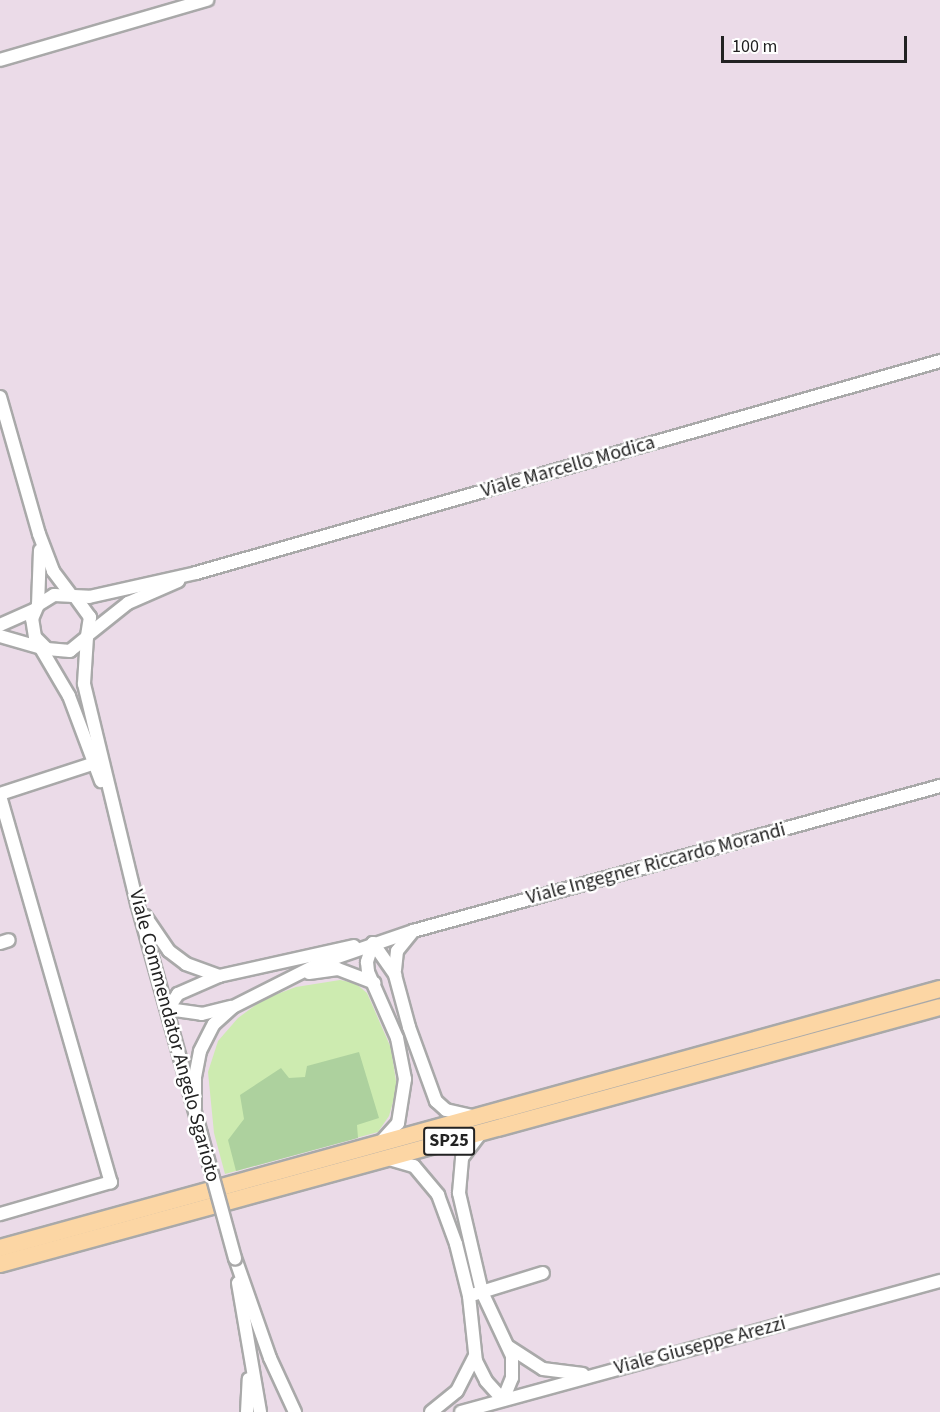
<!DOCTYPE html>
<style>
body{margin:0}
#map{position:relative;width:940px;height:1412px;overflow:hidden;background:#f2efe9;font-family:"Source Sans 3",sans-serif}
div>[style]{position:absolute}
.industrial>*{inset:0;background:#ebdbe8;transform-origin:0 0}
.grass>*{inset:0;background:#cdebb0}
.forest>*{inset:0;background:#add19e}
.roads{filter:drop-shadow(2px 0 #a9a9a9) drop-shadow(-2px 0 #a9a9a9) drop-shadow(0 2px #a9a9a9) drop-shadow(0 -2px #a9a9a9)}
.minor>*{height:12px;margin:-6px;padding:0 6px;transform-origin:6px;border-radius:6px;background:#fff}
.major>*{height:16px;margin:-8px;padding:0 8px;transform-origin:8px;border-radius:8px;background:#fcd6a4}
.bridges{filter:drop-shadow(2px 0 #a9a9a9) drop-shadow(-2px 0 #a9a9a9) drop-shadow(0 2px #a9a9a9) drop-shadow(0 -2px #a9a9a9)}
.minor-bridge>*{height:12px;margin:-6px;padding:0 6px;transform-origin:6px;border-radius:6px;background:#fff}
span{translate:-50% -50%;white-space:nowrap;text-align:center;line-height:1.15;-webkit-text-stroke:5px #fff;paint-order:stroke}
.shield-label span{padding:2px 4px;background:#fff;border:2px solid;border-radius:4px;-webkit-text-stroke-width:0}
.shield-label{font-size:18px;color:#222;font-weight:700}
.street-label{font-size:20px;color:#222}
.scale{position:absolute;left:721px;top:36px;width:186px;height:27px;box-sizing:border-box;border:3px solid #222;border-top:0;padding-left:8px;font-size:18px;line-height:21px;white-space:nowrap;color:#222;-webkit-text-stroke:4px #fff;paint-order:stroke}
</style>
<div id="map">
<div class="industrial">
<div style="left:0;top:0;width:940px;height:1412px"></div>
</div>
<div class="grass">
<div style="clip-path:polygon(340px 980px,355px 983px,367px 993px,391px 1048px,397px 1088px,389px 1116px,378px 1132px,225px 1174px,214px 1133px,208px 1072px,218px 1041px,238px 1018px,264px 999px,296px 987px)"></div>
</div>
<div class="forest">
<div style="clip-path:polygon(359px 1052px,379px 1118px,357px 1125px,358px 1138px,236px 1171px,228px 1140px,244px 1119px,240px 1095px,281px 1068px,289px 1078px,305px 1077px,307px 1066px)"></div>
</div>
<div class="roads">
<div class="minor">
<div style="left:0;top:60px;width:216px;rotate:-16.2deg"></div>
<div style="left:0;top:397px;width:142px;rotate:74.1deg"></div>
<div style="left:39px;top:534px;width:40px;rotate:69deg"></div>
<div style="left:53px;top:571px;width:31px;rotate:53deg"></div>
<div style="left:76px;top:598px;width:24px;rotate:54deg"></div>
<div style="left:90px;top:617px;width:20px;rotate:99deg"></div>
<div style="left:87px;top:637px;width:22px;rotate:141deg"></div>
<div style="left:70px;top:651px;width:23px;rotate:-175deg"></div>
<div style="left:47px;top:649px;width:17px;rotate:-135deg"></div>
<div style="left:35px;top:637px;width:18px;rotate:-99deg"></div>
<div style="left:32px;top:619px;width:15px;rotate:-67deg"></div>
<div style="left:38px;top:605px;width:19px;rotate:-32deg"></div>
<div style="left:54px;top:595px;width:35px;rotate:3deg"></div>
<div style="left:89px;top:597px;width:110px;rotate:-12.6deg"></div>
<div style="left:196px;top:573px;width:774px;rotate:-15.9deg"></div>
<div style="left:38px;top:605px;width:55px;rotate:-87.9deg"></div>
<div style="left:0;top:625px;width:37px;rotate:-24deg"></div>
<div style="left:89px;top:634px;width:50px;rotate:-38.5deg"></div>
<div style="left:128px;top:603px;width:55px;rotate:-23.7deg"></div>
<div style="left:0;top:636px;width:47px;rotate:16.1deg"></div>
<div style="left:87px;top:637px;width:47px;rotate:93.7deg"></div>
<div style="left:84px;top:684px;width:225px;rotate:76.4deg"></div>
<div style="left:137px;top:903px;width:240px;rotate:74.5deg"></div>
<div style="left:39px;top:645px;width:59px;rotate:59.5deg"></div>
<div style="left:69px;top:696px;width:91px;rotate:69.4deg"></div>
<div style="left:0;top:794px;width:100px;rotate:-18.1deg"></div>
<div style="left:0;top:796px;width:402px;rotate:74deg"></div>
<div style="left:111px;top:1182px;width:116px;rotate:163.9deg"></div>
<div style="left:145px;top:916px;width:42px;rotate:55.6deg"></div>
<div style="left:169px;top:951px;width:21px;rotate:37deg"></div>
<div style="left:186px;top:964px;width:35px;rotate:20deg"></div>
<div style="left:219px;top:976px;width:138px;rotate:-12.5deg"></div>
<div style="left:0;top:943px;width:9px;rotate:-18deg"></div>
<div style="left:373px;top:943px;width:39px;rotate:55deg"></div>
<div style="left:395px;top:975px;width:54px;rotate:74.9deg"></div>
<div style="left:409px;top:1027px;width:79px;rotate:70deg"></div>
<div style="left:436px;top:1101px;width:13px;rotate:42deg"></div>
<div style="left:446px;top:1110px;width:26px;rotate:13deg"></div>
<div style="left:373px;top:943px;width:20px;rotate:108deg"></div>
<div style="left:367px;top:962px;width:10px;rotate:84deg"></div>
<div style="left:368px;top:972px;width:72px;rotate:66.3deg"></div>
<div style="left:397px;top:1038px;width:42px;rotate:79deg"></div>
<div style="left:405px;top:1079px;width:45px;rotate:99deg"></div>
<div style="left:398px;top:1123px;width:25px;rotate:132deg"></div>
<div style="left:395px;top:970px;width:19px;rotate:-84deg"></div>
<div style="left:397px;top:951px;width:26px;rotate:-51deg"></div>
<div style="left:309px;top:973px;width:29px;rotate:-8deg"></div>
<div style="left:338px;top:969px;width:39px;rotate:21deg"></div>
<div style="left:219px;top:976px;width:45px;rotate:156.3deg"></div>
<div style="left:178px;top:994px;width:18px;rotate:124deg"></div>
<div style="left:168px;top:1009px;width:34px;rotate:8deg"></div>
<div style="left:202px;top:1014px;width:30px;rotate:-14deg"></div>
<div style="left:195px;top:1108px;width:31px;rotate:-90deg"></div>
<div style="left:195px;top:1077px;width:26px;rotate:-79deg"></div>
<div style="left:200px;top:1051px;width:30px;rotate:-63deg"></div>
<div style="left:214px;top:1024px;width:25px;rotate:-42deg"></div>
<div style="left:233px;top:1007px;width:97px;rotate:-26.8deg"></div>
<div style="left:320px;top:963px;width:98px;rotate:-19deg"></div>
<div style="left:413px;top:931px;width:547px;rotate:-15.38deg"></div>
<div style="left:389px;top:1159px;width:26px;rotate:16deg"></div>
<div style="left:414px;top:1166px;width:38px;rotate:50deg"></div>
<div style="left:438px;top:1195px;width:52px;rotate:69.8deg"></div>
<div style="left:456px;top:1244px;width:54px;rotate:76deg"></div>
<div style="left:469px;top:1296px;width:65px;rotate:83.9deg"></div>
<div style="left:476px;top:1361px;width:22px;rotate:63deg"></div>
<div style="left:486px;top:1381px;width:25px;rotate:48deg"></div>
<div style="left:503px;top:1400px;width:24px;rotate:-68deg"></div>
<div style="left:512px;top:1378px;width:22px;rotate:-90deg"></div>
<div style="left:512px;top:1356px;width:71px;rotate:-115.1deg"></div>
<div style="left:482px;top:1292px;width:102px;rotate:-103.1deg"></div>
<div style="left:459px;top:1193px;width:35px;rotate:-85deg"></div>
<div style="left:462px;top:1158px;width:30px;rotate:-53deg"></div>
<div style="left:235px;top:1258px;width:106px;rotate:70.7deg"></div>
<div style="left:270px;top:1358px;width:60px;rotate:65.2deg"></div>
<div style="left:238px;top:1283px;width:131px;rotate:80.3deg"></div>
<div style="left:475px;top:1294px;width:71px;rotate:-17.2deg"></div>
<div style="left:509px;top:1347px;width:40px;rotate:32.9deg"></div>
<div style="left:543px;top:1369px;width:40px;rotate:7.1deg"></div>
<div style="left:247px;top:1412px;width:33px;rotate:-87deg"></div>
<div style="left:431px;top:1412px;width:33px;rotate:-39deg"></div>
<div style="left:457px;top:1391px;width:39px;rotate:-63deg"></div>
<div style="left:461px;top:1412px;width:497px;rotate:-15.3deg"></div>
</div>
<div class="major">
<div style="left:0;top:1248px;width:975px;rotate:-15.4deg"></div>
<div style="left:0;top:1264px;width:974px;rotate:-15.29deg"></div>
</div>
</div>
<div class="bridges">
<div class="minor-bridge">
<div style="left:201px;top:1134px;width:129px;rotate:74.7deg"></div>
</div>
</div>
<div class="shield-label">
<span style="left:449px;top:1141px">SP25</span>
</div>
<div class="street-label">
<span style="left:568px;top:467px;rotate:-16deg">Viale Marcello Modica</span>
<span style="left:656px;top:864px;rotate:-15deg">Viale Ingegner Riccardo Morandi</span>
<span style="left:174px;top:1036px;rotate:75deg">Viale Commendator Angelo Sgarioto</span>
<span style="left:700px;top:1346px;rotate:-15deg">Viale Giuseppe Arezzi</span>
</div>
<div class="scale">100 m</div>
</div>
